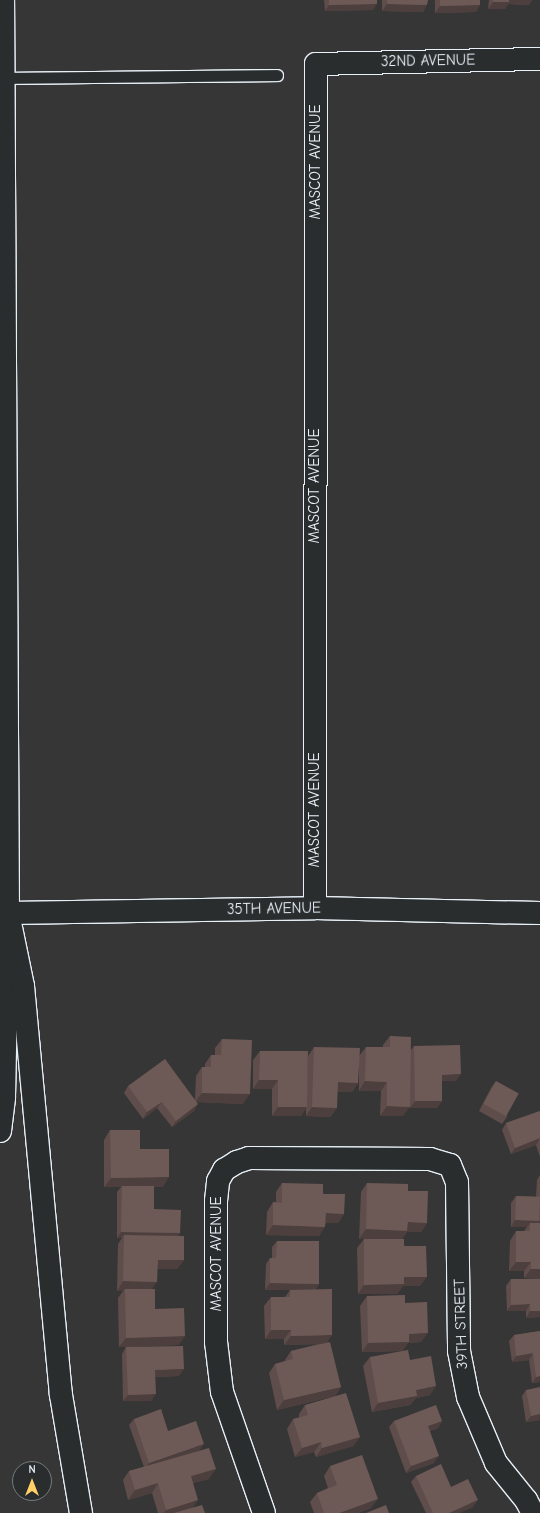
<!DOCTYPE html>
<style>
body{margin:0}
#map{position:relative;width:540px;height:1513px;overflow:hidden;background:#373636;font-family:"Comic Neue",sans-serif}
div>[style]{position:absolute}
.roads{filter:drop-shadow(1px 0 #e8f1f8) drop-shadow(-1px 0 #e8f1f8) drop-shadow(0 1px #e8f1f8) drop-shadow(0 -1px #e8f1f8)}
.service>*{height:11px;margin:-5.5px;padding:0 5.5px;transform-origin:5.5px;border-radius:5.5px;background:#2a2d2e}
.minor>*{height:22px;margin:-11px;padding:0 11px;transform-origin:11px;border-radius:11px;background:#2a2d2e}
.tertiary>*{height:22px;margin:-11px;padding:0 11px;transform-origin:11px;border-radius:11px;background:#2a2d2e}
.motorway>*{height:22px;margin:-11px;padding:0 11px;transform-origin:11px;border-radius:11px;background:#2a2d2e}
.wall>*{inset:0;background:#5e4d4b}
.shaded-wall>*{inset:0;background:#4c3f3d}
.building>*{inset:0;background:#6d5a57;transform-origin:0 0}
span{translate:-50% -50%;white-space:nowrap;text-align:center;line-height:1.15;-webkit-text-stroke:3px #2a2d2e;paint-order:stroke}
.street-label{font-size:15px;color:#e8f1f8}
.north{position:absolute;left:12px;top:1461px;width:40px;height:40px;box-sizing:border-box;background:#2a2d2e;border:1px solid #767b7f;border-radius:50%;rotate:0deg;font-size:11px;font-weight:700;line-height:16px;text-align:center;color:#e8f1f8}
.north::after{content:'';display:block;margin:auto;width:14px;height:18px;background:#ffd166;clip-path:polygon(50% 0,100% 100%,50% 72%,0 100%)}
</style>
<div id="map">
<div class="roads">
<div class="service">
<div style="left:3px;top:78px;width:274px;rotate:-0.6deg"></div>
</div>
<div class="minor">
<div style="left:315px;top:908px;width:844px;rotate:-89.93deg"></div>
<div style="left:316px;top:64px;width:224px;rotate:-1.3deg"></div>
<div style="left:8px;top:913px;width:307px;rotate:-0.9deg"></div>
<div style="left:315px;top:908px;width:225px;rotate:1.3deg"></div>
<div style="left:264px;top:1513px;width:128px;rotate:-109.1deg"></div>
<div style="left:222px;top:1392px;width:50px;rotate:-96.8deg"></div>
<div style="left:216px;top:1342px;width:141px;rotate:-90deg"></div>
<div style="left:216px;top:1201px;width:20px;rotate:-84deg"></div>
<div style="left:218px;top:1181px;width:13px;rotate:-61deg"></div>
<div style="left:224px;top:1170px;width:15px;rotate:-32deg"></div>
<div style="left:237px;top:1162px;width:13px;rotate:-18deg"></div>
<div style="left:249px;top:1158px;width:181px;rotate:0.3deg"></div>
<div style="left:430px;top:1159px;width:21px;rotate:17deg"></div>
<div style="left:450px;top:1165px;width:18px;rotate:68deg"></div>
<div style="left:457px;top:1182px;width:169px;rotate:89.3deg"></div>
<div style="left:459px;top:1351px;width:47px;rotate:78.9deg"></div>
<div style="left:468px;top:1397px;width:72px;rotate:67deg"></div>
<div style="left:496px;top:1463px;width:48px;rotate:51deg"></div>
<div style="left:526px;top:1500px;width:15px;rotate:62deg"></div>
</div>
<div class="tertiary">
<div style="left:0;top:1131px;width:34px;rotate:-83deg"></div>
<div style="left:4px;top:1097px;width:184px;rotate:-88.8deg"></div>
<div style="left:8px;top:913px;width:913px;rotate:-90.31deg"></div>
</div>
<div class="motorway">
<div style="left:8px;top:913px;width:75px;rotate:78.4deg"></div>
<div style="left:23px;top:986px;width:411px;rotate:84.7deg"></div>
<div style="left:61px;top:1395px;width:120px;rotate:80.4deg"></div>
</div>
</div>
<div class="wall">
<div style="clip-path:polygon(324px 0,377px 0,373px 10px,325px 11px)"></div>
<div style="clip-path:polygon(382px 0,428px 0,423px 12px,382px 11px)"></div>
<div style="clip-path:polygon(435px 0,480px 0,476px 12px,435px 13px)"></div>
<div style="clip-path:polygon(489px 0,532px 0,529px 5px,508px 4px,505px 9px,488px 9px)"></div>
<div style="clip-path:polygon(390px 1036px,411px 1050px,414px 1046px,456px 1081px,442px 1081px,442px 1101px,437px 1108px,410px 1108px,410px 1097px,403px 1116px,380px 1116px,381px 1091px,359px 1091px,359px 1056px,366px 1047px,383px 1047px,383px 1045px)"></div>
<div style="clip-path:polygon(222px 1039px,243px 1104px,197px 1102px,194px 1111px,172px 1127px,157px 1108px,143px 1119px,124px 1093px,128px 1086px,195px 1100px,196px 1076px,202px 1067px,205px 1067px,205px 1064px,211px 1055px,215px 1055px,215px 1048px)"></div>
<div style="clip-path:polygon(314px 1047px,358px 1083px,352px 1092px,337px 1092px,337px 1108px,330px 1117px,306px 1116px,306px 1108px,301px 1116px,272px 1116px,272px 1089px,253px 1089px,253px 1060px,260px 1051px,307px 1074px,308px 1056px)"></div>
<div style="clip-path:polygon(496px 1081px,507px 1117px,502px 1124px,479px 1111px,491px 1088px)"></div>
<div style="clip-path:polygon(540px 1111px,540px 1157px,536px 1145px,511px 1154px,502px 1130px,506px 1123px)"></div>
<div style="clip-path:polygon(110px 1130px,140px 1149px,163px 1187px,154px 1187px,154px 1209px,180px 1233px,178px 1236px,184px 1260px,177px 1269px,157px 1269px,152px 1289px,155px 1309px,185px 1336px,178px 1345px,119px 1347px,118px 1298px,123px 1291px,117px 1291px,118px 1244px,122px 1238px,117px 1238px,117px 1192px,121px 1187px,104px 1187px,104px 1140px)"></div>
<div style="clip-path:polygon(540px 1175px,540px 1279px,524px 1278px,524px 1271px,509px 1271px,510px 1241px,516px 1231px,524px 1231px,527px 1227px,511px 1227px,511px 1203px,516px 1196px,536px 1197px,537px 1180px)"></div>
<div style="clip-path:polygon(282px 1183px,323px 1194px,344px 1214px,338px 1223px,326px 1223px,319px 1236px,266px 1235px,267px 1212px,273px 1202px,276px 1203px,276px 1192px)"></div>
<div style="clip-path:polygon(367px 1183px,408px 1191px,427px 1223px,421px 1232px,407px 1232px,402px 1239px,420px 1286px,403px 1286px,397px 1294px,358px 1294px,357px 1248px,364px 1239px,366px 1239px,359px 1239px,361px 1192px)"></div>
<div style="clip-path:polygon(277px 1241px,319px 1284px,315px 1290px,327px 1342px,341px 1387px,335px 1396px,277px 1410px,269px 1373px,275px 1364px,285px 1361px,285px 1360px,291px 1351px,318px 1344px,284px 1345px,284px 1339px,265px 1339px,264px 1306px,271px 1297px,285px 1297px,290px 1290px,295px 1290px,265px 1290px,266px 1264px,270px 1258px,272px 1258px,272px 1247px)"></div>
<div style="clip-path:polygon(511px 1279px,540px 1317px,526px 1318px,526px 1311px,507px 1311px,506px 1286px)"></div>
<div style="clip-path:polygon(367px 1296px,405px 1303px,421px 1342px,408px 1343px,402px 1351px,362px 1352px,360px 1306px)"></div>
<div style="clip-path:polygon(540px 1331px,540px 1382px,532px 1383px,529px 1360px,512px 1362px,509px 1341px,514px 1335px)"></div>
<div style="clip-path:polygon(126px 1347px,179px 1376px,155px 1377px,151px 1401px,123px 1401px,122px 1354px)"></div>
<div style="clip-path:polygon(370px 1357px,410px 1360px,430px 1395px,416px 1398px,410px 1405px,372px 1412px,363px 1366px)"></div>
<div style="clip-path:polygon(526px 1390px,540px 1420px,526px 1422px,522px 1396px)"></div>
<div style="clip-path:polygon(305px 1405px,360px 1437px,353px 1446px,316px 1457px,314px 1452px,295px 1457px,287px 1429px,293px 1419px,299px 1418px,299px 1414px)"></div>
<div style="clip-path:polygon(134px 1419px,168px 1431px,200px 1450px,189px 1454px,209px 1479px,193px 1483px,193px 1508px,205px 1513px,158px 1513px,152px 1493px,128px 1500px,123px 1480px,129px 1471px,144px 1467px,129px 1425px)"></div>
<div style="clip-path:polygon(394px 1421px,442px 1421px,438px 1428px,430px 1431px,434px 1463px,406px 1473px,389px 1427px)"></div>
<div style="clip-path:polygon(330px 1466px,371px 1508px,358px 1513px,314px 1513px,310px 1502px,317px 1493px,328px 1488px,324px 1476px)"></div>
<div style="clip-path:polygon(416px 1476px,451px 1487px,473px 1507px,459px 1513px,426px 1513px,411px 1482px)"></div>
</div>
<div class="shaded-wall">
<div style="clip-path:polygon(508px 0,532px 0,529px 5px,508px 4px,505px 9px,488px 9px,493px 2px)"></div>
<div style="clip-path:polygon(377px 4px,373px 10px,325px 11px,329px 5px)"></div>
<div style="clip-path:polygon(387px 4px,427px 5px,423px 12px,382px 11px)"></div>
<div style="clip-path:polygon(480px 5px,476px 12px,435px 13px,440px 6px)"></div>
<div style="clip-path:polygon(461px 1074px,456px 1081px,437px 1081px,442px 1075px)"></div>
<div style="clip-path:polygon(259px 1080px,278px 1080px,272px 1089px,253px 1089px)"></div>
<div style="clip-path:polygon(365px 1081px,387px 1082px,381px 1091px,359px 1091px)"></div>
<div style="clip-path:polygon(338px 1082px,358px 1083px,352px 1092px,331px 1092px)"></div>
<div style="clip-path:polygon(202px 1093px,250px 1094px,243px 1104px,195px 1102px)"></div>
<div style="clip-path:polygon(415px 1101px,442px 1101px,437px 1108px,410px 1108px)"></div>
<div style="clip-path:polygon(162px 1102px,157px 1108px,143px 1119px,147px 1112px)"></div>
<div style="clip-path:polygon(198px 1104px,194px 1111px,172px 1127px,176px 1121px)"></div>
<div style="clip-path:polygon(387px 1106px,410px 1107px,403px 1116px,380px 1116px)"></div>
<div style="clip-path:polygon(278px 1107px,307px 1107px,301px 1116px,272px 1116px)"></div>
<div style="clip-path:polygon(312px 1107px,337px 1108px,330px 1117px,306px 1116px)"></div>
<div style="clip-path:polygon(540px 1138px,536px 1145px,511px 1154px,515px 1148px)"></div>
<div style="clip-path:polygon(169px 1177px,163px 1187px,122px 1187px,122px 1186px,121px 1187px,104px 1187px,111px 1178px)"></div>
<div style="clip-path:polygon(326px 1213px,344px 1214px,338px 1223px,319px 1223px)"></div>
<div style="clip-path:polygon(515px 1220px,540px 1221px,540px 1227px,530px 1223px,527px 1227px,511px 1227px)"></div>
<div style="clip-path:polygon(408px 1222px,427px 1223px,421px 1232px,407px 1232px,401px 1240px,359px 1239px,366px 1229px)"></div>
<div style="clip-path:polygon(273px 1225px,325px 1227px,319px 1236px,266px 1235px)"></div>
<div style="clip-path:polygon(121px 1232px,180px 1233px,176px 1239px,124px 1235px,122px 1238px,117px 1238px)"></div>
<div style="clip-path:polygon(158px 1260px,184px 1260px,177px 1269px,151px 1269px)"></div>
<div style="clip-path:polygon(516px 1262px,531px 1262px,524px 1271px,509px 1271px)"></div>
<div style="clip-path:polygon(531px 1269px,540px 1269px,540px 1279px,524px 1278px)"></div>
<div style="clip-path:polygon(404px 1277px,427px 1277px,420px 1286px,403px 1286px,397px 1294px,358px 1294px,364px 1285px)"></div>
<div style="clip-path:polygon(123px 1281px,157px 1282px,150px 1291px,125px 1289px,123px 1291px,117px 1291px)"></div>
<div style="clip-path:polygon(270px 1283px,319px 1284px,314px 1290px,265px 1290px)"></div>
<div style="clip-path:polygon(530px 1304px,526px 1311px,507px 1311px,511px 1305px)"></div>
<div style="clip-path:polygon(530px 1311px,540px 1311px,540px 1317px,526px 1318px)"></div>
<div style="clip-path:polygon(271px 1330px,291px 1330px,284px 1339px,265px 1339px)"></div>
<div style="clip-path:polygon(428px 1333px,421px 1342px,408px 1343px,402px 1351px,362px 1352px,368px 1343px,409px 1334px)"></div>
<div style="clip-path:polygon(332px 1335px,326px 1344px,284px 1345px,291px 1336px)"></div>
<div style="clip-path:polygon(185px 1336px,178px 1345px,119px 1347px,126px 1338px)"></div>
<div style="clip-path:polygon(533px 1353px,529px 1360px,512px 1362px,516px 1356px)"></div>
<div style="clip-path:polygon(184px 1369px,179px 1376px,151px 1377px,155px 1370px)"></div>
<div style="clip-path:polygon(540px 1376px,540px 1382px,532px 1383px,536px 1377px)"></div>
<div style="clip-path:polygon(436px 1386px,430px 1395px,416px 1398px,410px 1405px,372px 1412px,378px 1403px,416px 1390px)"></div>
<div style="clip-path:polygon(341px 1387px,335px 1396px,277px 1410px,284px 1400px)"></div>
<div style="clip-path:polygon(156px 1394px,151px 1401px,123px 1401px,128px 1395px)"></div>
<div style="clip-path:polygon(540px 1414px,540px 1420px,526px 1422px,531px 1416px)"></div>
<div style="clip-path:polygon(442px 1421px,438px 1428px,423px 1433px,428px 1426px)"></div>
<div style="clip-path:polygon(360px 1437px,353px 1446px,316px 1457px,322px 1448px)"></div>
<div style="clip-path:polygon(321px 1442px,314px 1452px,295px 1457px,302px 1448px)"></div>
<div style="clip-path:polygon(204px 1444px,200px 1450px,145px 1469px,149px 1463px)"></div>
<div style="clip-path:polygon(439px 1456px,434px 1463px,406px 1473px,411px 1466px)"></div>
<div style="clip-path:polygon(216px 1469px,209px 1479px,184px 1485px,191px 1476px)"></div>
<div style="clip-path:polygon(158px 1483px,152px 1493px,128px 1500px,135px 1490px)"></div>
<div style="clip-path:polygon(378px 1499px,371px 1508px,358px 1513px,339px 1513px)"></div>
<div style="clip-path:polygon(198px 1500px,192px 1509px,180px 1513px,163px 1513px,166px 1510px)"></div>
<div style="clip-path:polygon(478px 1500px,473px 1507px,459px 1513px,449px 1513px)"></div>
</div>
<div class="building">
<div style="clip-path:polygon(329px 0,377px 0,377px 4px,329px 5px)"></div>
<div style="clip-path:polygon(387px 0,428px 0,427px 5px,387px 4px)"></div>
<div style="clip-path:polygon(440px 0,480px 0,480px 5px,440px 6px)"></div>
<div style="left:493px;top:0;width:16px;height:2px"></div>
<div style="clip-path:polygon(390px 1036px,411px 1037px,410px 1107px,387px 1106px,387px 1082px,365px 1081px,366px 1047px,390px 1047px)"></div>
<div style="clip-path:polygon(222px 1039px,252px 1040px,250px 1094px,202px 1093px,202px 1067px,211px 1067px,211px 1055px,221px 1055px)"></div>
<div style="clip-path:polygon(460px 1045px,461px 1074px,442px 1075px,442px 1101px,415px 1101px,414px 1046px)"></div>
<div style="clip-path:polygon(314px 1047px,360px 1048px,358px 1083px,338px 1082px,337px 1108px,312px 1107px)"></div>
<div style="clip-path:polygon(260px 1051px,308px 1051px,307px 1107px,278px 1107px,278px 1080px,259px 1080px)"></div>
<div style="clip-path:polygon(165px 1059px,198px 1104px,176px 1121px,162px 1102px,147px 1112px,128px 1086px)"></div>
<div style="left:496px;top:1081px;width:26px;height:26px;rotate:29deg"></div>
<div style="clip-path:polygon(540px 1111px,540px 1138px,515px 1148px,506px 1123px)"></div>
<div style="clip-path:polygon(110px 1130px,140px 1130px,140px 1149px,169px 1149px,169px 1177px,111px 1178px)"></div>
<div style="clip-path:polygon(282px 1183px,323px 1184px,323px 1194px,345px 1194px,344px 1214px,326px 1213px,325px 1227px,273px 1225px,273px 1202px,282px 1203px)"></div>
<div style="clip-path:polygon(367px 1183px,408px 1184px,408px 1191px,428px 1191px,427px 1223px,408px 1222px,407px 1231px,366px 1229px)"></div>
<div style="clip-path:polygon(122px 1186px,154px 1186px,154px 1209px,181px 1210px,180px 1233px,121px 1232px)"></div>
<div style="left:516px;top:1196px;width:24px;height:24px;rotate:2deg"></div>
<div style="clip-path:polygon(530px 1223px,540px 1223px,540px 1269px,531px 1269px,531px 1262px,516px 1262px,516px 1231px,530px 1231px)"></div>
<div style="clip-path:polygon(124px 1235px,184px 1236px,184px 1260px,158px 1260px,157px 1282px,123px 1281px)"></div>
<div style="clip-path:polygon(364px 1239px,404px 1239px,404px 1246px,426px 1246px,427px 1277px,404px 1277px,404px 1284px,364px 1285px)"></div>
<div style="clip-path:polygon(277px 1241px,319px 1241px,319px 1284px,270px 1283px,270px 1258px,276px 1258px)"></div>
<div style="clip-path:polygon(511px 1279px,540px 1279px,540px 1311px,530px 1311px,530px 1304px,511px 1305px)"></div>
<div style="clip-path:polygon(125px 1289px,155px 1289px,155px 1309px,184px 1308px,185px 1336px,126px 1338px)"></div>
<div style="clip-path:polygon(332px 1289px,332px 1335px,291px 1336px,291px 1330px,271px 1330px,271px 1297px,290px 1297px,290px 1290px)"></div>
<div style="clip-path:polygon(405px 1295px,405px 1303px,427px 1302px,428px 1333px,409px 1334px,409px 1342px,368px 1343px,367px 1296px)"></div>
<div style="clip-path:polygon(540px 1331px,540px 1376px,536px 1377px,533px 1353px,516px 1356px,514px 1335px)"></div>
<div style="clip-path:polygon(330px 1342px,341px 1387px,284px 1400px,275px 1364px,293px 1359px,291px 1351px)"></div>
<div style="clip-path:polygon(183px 1346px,184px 1369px,155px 1370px,156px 1394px,128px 1395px,126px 1347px)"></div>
<div style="clip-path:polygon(408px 1350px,410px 1360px,431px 1356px,436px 1386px,416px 1390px,417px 1396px,378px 1403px,370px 1357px)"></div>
<div style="clip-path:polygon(540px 1387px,540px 1414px,531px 1416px,526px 1390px)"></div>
<div style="clip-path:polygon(346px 1393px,360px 1437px,322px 1448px,321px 1442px,302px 1448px,293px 1419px,308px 1415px,305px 1405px)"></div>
<div style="clip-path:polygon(436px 1405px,442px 1421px,428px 1426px,439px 1456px,411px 1466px,394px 1421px)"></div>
<div style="clip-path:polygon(161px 1409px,168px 1431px,196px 1421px,204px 1444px,149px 1463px,134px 1419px)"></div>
<div style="clip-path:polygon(209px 1448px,216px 1469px,191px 1476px,198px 1500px,166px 1510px,158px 1483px,135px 1490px,129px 1471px)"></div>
<div style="clip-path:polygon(362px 1455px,378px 1499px,339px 1513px,324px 1513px,317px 1493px,337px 1485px,330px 1466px)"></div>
<div style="clip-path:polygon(441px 1464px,451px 1487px,468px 1479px,478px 1500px,449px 1513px,433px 1513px,416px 1476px)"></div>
<div style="clip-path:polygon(202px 1505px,205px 1513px,174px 1513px)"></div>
<div style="clip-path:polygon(386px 1505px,389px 1513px,366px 1513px)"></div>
</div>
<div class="street-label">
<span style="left:428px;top:61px;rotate:-1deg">32ND AVENUE</span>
<span style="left:316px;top:162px;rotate:-90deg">MASCOT AVENUE</span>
<span style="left:315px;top:486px;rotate:-90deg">MASCOT AVENUE</span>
<span style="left:315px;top:810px;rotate:-90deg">MASCOT AVENUE</span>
<span style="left:274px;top:909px;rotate:-1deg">35TH AVENUE</span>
<span style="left:217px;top:1254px;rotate:-90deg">MASCOT AVENUE</span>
<span style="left:461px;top:1324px;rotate:-92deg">39TH STREET</span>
</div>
<div class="north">N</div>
</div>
